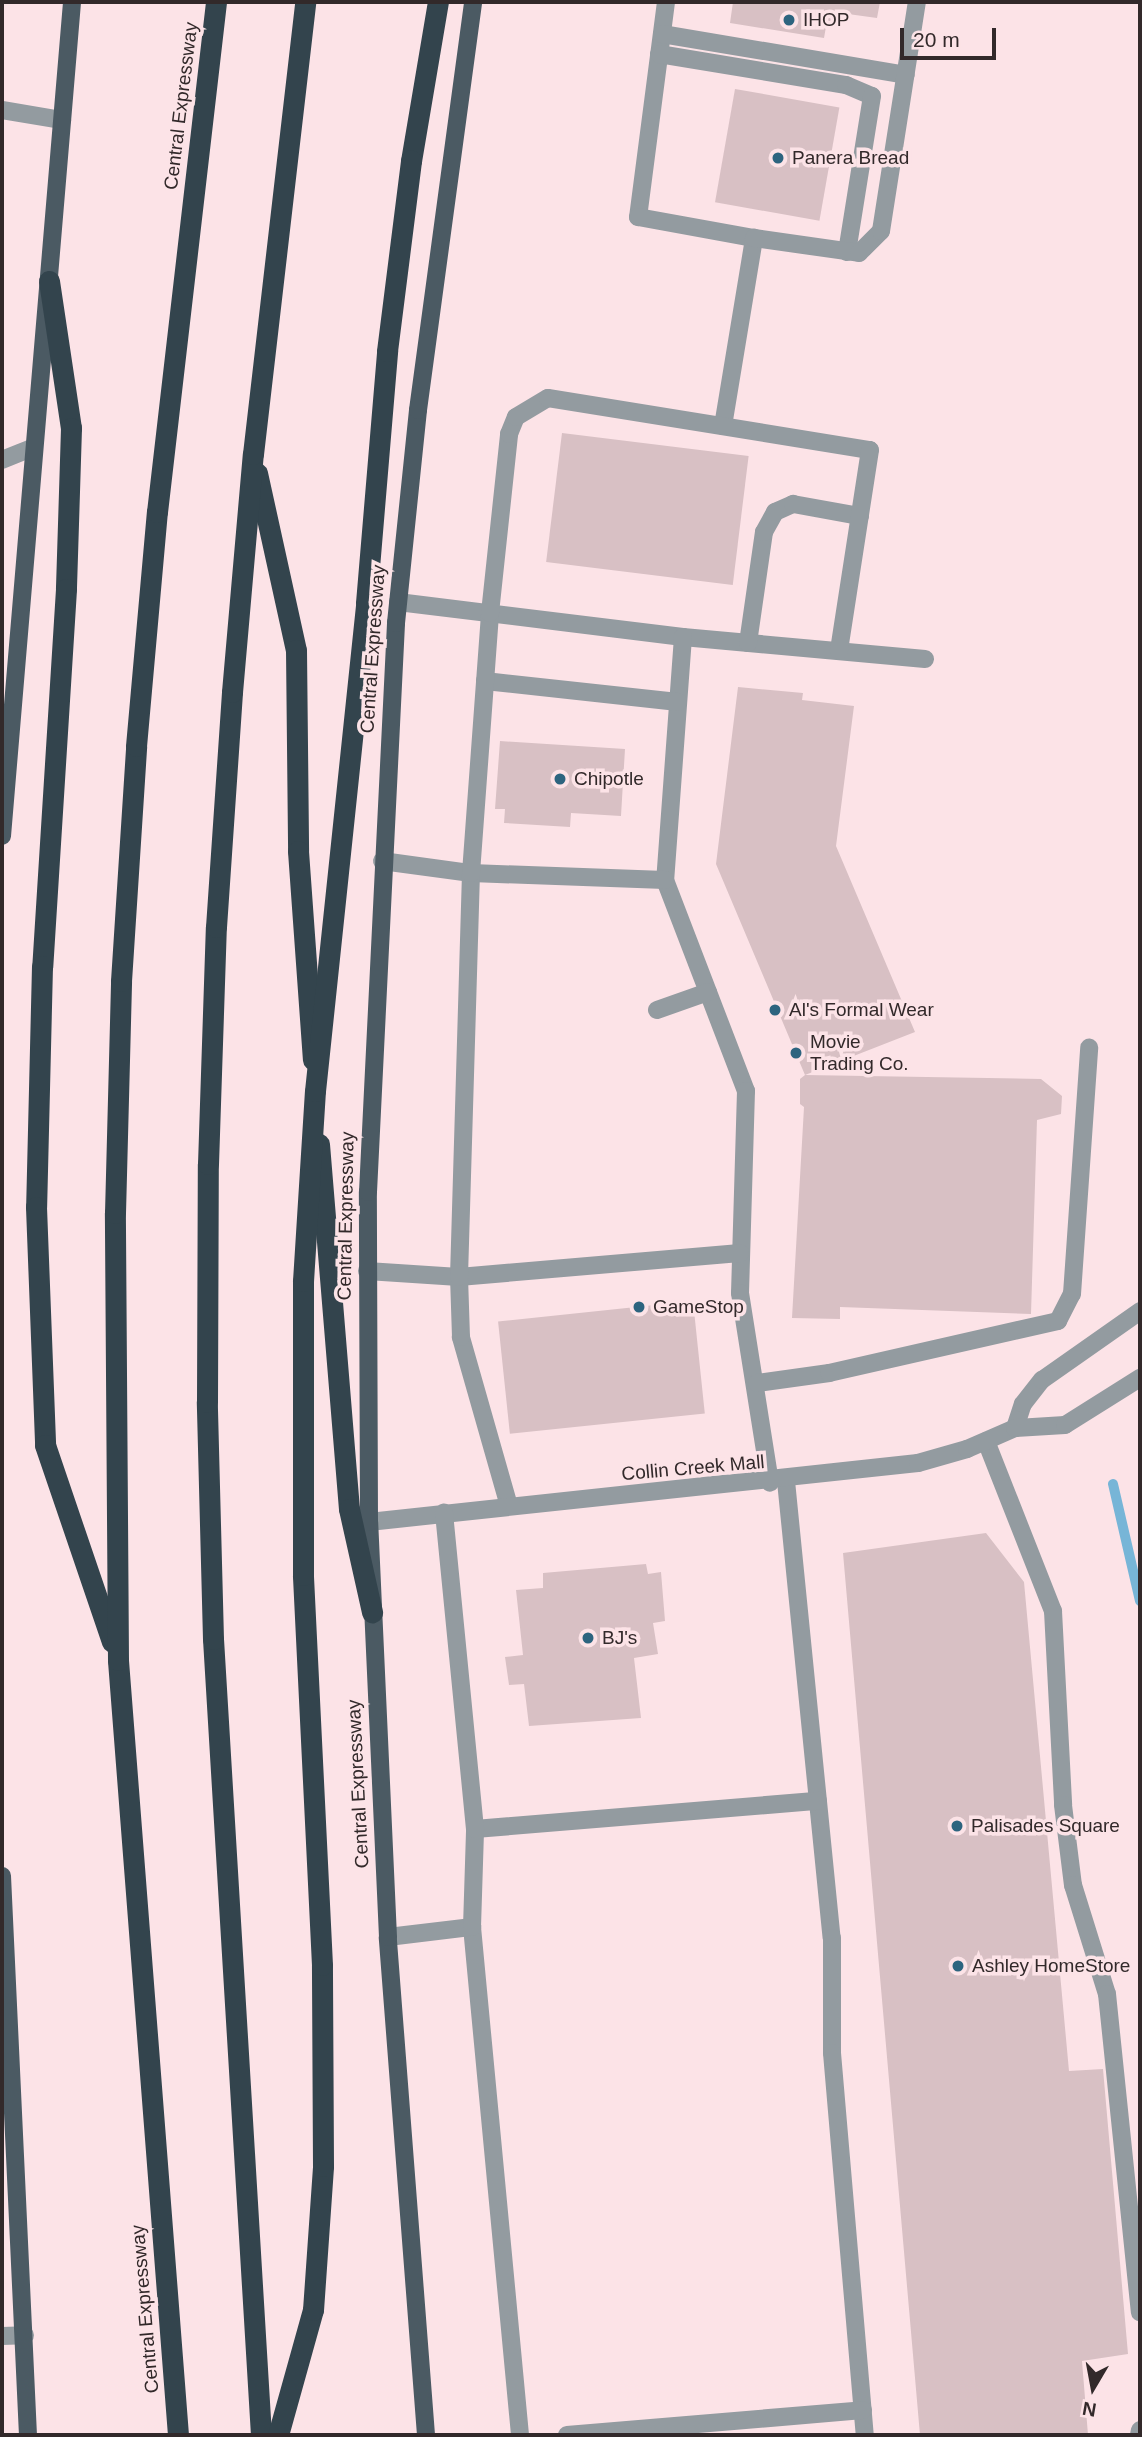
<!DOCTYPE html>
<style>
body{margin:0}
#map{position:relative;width:1142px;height:2437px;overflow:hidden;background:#fce3e7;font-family:Helvetica,sans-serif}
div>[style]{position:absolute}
.stream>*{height:10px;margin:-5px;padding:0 5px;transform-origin:5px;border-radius:5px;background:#77b5d7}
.building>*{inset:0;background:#d8c0c4;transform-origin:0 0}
.minor>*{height:18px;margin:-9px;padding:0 9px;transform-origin:9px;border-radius:9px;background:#939ba0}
.major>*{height:18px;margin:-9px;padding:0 9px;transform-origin:9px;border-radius:9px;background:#4b5a63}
.highway>*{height:21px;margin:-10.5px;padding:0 10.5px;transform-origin:10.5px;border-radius:10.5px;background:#33444d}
.highway-bridge>*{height:21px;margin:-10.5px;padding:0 10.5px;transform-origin:10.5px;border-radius:10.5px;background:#33444d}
.dots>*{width:19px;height:19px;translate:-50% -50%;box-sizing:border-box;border:4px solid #fce3e7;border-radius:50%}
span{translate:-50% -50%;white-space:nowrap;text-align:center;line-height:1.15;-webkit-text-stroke:7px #fce3e7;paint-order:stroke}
.poi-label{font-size:19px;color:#32292a}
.left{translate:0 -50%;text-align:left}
.street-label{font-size:19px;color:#32292a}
.frame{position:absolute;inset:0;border:4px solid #32292a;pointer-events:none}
.north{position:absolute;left:1058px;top:2353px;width:70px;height:70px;-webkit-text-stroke:5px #fce3e7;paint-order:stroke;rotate:190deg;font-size:19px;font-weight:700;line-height:28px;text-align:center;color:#32292a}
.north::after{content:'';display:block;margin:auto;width:24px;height:32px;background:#32292a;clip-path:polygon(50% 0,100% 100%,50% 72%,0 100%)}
.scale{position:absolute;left:900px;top:28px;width:96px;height:32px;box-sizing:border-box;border:4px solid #32292a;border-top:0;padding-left:9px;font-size:21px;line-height:24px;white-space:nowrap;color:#32292a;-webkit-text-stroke:5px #fce3e7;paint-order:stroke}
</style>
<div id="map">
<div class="stream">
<div style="left:1113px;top:1484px;width:120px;rotate:77deg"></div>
</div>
<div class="building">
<div style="clip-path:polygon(733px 2px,880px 2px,877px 18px,848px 14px,846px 24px,827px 21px,824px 38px,730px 23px)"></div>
<div style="left:735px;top:89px;width:106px;height:115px;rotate:10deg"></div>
<div style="left:562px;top:433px;width:188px;height:130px;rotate:7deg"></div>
<div style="clip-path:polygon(738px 687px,803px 693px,802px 700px,854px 706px,836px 846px,915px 1032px,805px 1075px,716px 864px)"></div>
<div style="clip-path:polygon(500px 741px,625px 749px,621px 816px,571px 813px,570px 827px,504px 823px,505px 809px,495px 809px)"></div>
<div style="clip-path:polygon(805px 1075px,1041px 1079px,1062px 1096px,1061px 1114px,1037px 1120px,1031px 1314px,840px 1307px,840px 1319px,792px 1318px,804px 1107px,800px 1104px,800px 1079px)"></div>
<div style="left:693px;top:1301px;width:113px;height:196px;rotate:84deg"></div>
<div style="clip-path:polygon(986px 1533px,1024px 1582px,1069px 2071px,1103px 2069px,1128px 2354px,1082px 2361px,1088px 2435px,920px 2435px,843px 1553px)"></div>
<div style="clip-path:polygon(646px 1564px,648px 1574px,661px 1572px,665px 1621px,653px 1623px,658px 1654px,634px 1658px,641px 1718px,529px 1726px,524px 1684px,509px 1685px,505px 1657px,523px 1655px,516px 1590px,543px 1588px,543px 1573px)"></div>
</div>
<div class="minor">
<div style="left:666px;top:2px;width:217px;rotate:97.4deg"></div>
<div style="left:638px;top:217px;width:118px;rotate:10.3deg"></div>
<div style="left:662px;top:34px;width:247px;rotate:9.5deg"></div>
<div style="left:659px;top:54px;width:190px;rotate:9.4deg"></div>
<div style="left:846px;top:85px;width:28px;rotate:23deg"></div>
<div style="left:872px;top:96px;width:158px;rotate:99.1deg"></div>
<div style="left:2px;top:110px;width:61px;rotate:9.5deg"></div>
<div style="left:723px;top:426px;width:191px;rotate:-80.6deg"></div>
<div style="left:754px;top:238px;width:106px;rotate:8.1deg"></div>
<div style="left:859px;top:253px;width:31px;rotate:-45deg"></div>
<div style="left:881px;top:231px;width:232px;rotate:-81.1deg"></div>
<div style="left:2px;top:460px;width:32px;rotate:-22deg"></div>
<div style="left:398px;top:602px;width:287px;rotate:7deg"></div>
<div style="left:683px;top:637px;width:243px;rotate:5.2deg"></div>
<div style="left:683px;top:637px;width:244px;rotate:94.2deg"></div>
<div style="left:665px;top:880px;width:226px;rotate:69deg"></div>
<div style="left:746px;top:1091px;width:202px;rotate:91.7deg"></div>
<div style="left:740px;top:1293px;width:192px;rotate:81deg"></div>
<div style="left:748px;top:643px;width:112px;rotate:-81.8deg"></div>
<div style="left:764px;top:532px;width:23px;rotate:-61deg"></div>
<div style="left:775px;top:512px;width:20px;rotate:-24deg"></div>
<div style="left:793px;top:504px;width:68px;rotate:10.2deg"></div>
<div style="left:485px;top:681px;width:194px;rotate:6.2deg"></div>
<div style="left:382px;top:861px;width:90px;rotate:7.7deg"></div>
<div style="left:471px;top:873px;width:194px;rotate:2.1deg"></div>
<div style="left:657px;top:1010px;width:54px;rotate:-19.4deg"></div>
<div style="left:367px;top:1271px;width:92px;rotate:3.7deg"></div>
<div style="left:459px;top:1277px;width:282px;rotate:-4.9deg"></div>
<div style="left:757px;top:1383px;width:73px;rotate:-7.9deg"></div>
<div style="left:829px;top:1373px;width:235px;rotate:-12.8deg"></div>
<div style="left:1058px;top:1321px;width:30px;rotate:-63deg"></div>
<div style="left:1072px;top:1294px;width:247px;rotate:-86deg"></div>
<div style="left:1015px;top:1428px;width:25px;rotate:-72deg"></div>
<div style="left:1023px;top:1404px;width:31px;rotate:-52deg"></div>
<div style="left:1042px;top:1380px;width:120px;rotate:-35.1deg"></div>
<div style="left:986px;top:1441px;width:183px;rotate:68.5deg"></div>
<div style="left:1053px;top:1611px;width:194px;rotate:87deg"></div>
<div style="left:1063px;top:1805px;width:81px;rotate:82.9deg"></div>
<div style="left:1073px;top:1885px;width:114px;rotate:72.7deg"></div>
<div style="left:1107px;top:1994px;width:320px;rotate:84.1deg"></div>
<div style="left:786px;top:1481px;width:459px;rotate:84.3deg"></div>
<div style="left:832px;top:1938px;width:115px;rotate:90deg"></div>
<div style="left:832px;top:2053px;width:383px;rotate:85.1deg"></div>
<div style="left:509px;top:1506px;width:176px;rotate:-105.9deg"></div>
<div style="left:461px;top:1337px;width:60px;rotate:-91.9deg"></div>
<div style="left:459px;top:1277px;width:404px;rotate:-88.3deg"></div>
<div style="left:471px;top:873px;width:261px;rotate:-85.8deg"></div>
<div style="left:490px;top:613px;width:180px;rotate:-83.9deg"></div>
<div style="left:509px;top:434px;width:18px;rotate:-68deg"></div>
<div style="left:516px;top:417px;width:37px;rotate:-31deg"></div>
<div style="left:548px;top:398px;width:326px;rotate:9.2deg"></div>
<div style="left:870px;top:450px;width:203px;rotate:98.8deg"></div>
<div style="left:369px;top:1522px;width:552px;rotate:-6.13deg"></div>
<div style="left:918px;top:1463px;width:51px;rotate:-15.9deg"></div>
<div style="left:967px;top:1449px;width:52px;rotate:-23.6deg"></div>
<div style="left:1015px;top:1428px;width:50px;rotate:-3.4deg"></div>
<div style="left:1065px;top:1425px;width:89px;rotate:-32.1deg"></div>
<div style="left:475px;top:1829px;width:344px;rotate:-4.7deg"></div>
<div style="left:472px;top:1927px;width:510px;rotate:84.6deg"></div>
<div style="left:388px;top:1937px;width:85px;rotate:-6.8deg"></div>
<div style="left:472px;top:1927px;width:98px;rotate:-88.2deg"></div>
<div style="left:475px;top:1829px;width:318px;rotate:-95.6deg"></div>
<div style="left:2px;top:2336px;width:23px;rotate:-2deg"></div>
<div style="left:567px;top:2435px;width:297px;rotate:-4.8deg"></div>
<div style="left:1139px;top:2435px;width:5px;rotate:-79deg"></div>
</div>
<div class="major">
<div style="left:2px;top:836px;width:837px;rotate:-85.2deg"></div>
<div style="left:2px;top:1876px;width:560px;rotate:87.34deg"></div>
<div style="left:426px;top:2435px;width:499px;rotate:-94.4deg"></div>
<div style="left:388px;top:1937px;width:415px;rotate:-92.6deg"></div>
<div style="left:369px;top:1522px;width:330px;rotate:-90.2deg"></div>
<div style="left:368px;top:1192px;width:570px;rotate:-87.18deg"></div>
<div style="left:396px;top:623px;width:214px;rotate:-84.1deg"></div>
<div style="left:418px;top:410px;width:412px;rotate:-82.3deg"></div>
</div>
<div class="highway">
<div style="left:411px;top:161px;width:161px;rotate:-80.4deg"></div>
<div style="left:49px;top:281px;width:149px;rotate:81.5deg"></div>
<div style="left:71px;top:428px;width:161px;rotate:91.8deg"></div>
<div style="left:66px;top:589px;width:378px;rotate:93.6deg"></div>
<div style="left:42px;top:966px;width:241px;rotate:91.4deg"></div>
<div style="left:36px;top:1207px;width:238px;rotate:87.8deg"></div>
<div style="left:45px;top:1445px;width:208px;rotate:71.2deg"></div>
<div style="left:257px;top:473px;width:181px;rotate:77.6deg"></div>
<div style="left:296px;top:650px;width:201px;rotate:89.4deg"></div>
<div style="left:298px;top:851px;width:209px;rotate:85.9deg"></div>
<div style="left:319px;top:1144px;width:366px;rotate:85.3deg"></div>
<div style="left:349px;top:1509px;width:106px;rotate:77.4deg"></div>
<div style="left:178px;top:2435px;width:777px;rotate:-94.43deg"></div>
<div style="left:118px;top:1660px;width:447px;rotate:-90.4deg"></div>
<div style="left:115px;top:1213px;width:232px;rotate:-88.5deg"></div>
<div style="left:121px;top:981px;width:235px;rotate:-86.3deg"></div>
<div style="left:136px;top:746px;width:235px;rotate:-84.9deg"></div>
<div style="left:157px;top:512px;width:513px;rotate:-83.4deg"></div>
<div style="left:261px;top:2435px;width:797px;rotate:-93.45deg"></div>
<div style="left:213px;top:1639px;width:237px;rotate:-91.5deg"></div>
<div style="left:207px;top:1402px;width:238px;rotate:-89.8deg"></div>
<div style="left:208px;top:1164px;width:237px;rotate:-88.1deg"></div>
<div style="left:216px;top:927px;width:236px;rotate:-86.1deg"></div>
<div style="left:232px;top:692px;width:239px;rotate:-85deg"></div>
<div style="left:253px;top:454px;width:455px;rotate:-83.4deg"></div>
<div style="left:278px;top:2435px;width:130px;rotate:-74.4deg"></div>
<div style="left:313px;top:2310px;width:144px;rotate:-86deg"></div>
<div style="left:323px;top:2166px;width:201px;rotate:-90.3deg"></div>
</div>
<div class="highway-bridge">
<div style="left:322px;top:1965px;width:390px;rotate:-92.8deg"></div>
<div style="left:303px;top:1575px;width:294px;rotate:-90deg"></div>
<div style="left:303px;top:1281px;width:190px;rotate:-86.4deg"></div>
<div style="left:315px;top:1091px;width:491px;rotate:-84deg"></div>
<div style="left:366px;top:603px;width:253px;rotate:-85.2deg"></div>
<div style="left:387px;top:351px;width:192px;rotate:-82.8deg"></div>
</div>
<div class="dots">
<div style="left:789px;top:20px;background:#2d647f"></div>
<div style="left:778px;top:158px;background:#2d647f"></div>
<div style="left:560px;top:779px;background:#2d647f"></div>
<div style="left:775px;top:1010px;background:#2d647f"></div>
<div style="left:796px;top:1053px;background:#2d647f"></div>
<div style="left:639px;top:1307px;background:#2d647f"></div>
<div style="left:588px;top:1638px;background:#2d647f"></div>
<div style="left:957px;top:1826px;background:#2d647f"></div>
<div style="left:958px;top:1966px;background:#2d647f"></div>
</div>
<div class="poi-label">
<span class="left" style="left:803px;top:20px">IHOP</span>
<span class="left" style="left:792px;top:158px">Panera Bread</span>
<span class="left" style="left:574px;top:779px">Chipotle</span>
<span class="left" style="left:789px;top:1010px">Al's Formal Wear</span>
<span class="left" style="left:810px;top:1053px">Movie<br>Trading Co.</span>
<span class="left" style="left:653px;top:1307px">GameStop</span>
<span class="left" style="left:602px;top:1638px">BJ's</span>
<span class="left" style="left:971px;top:1826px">Palisades Square</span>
<span class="left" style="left:972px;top:1966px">Ashley HomeStore</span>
</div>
<div class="street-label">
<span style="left:181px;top:106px;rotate:-83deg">Central Expressway</span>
<span style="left:373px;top:649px;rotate:-86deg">Central Expressway</span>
<span style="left:346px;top:1216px;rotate:-89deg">Central Expressway</span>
<span style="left:693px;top:1468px;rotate:-5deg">Collin Creek Mall</span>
<span style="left:358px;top:1784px;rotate:-93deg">Central Expressway</span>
<span style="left:145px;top:2309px;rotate:-95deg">Central Expressway</span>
</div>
<div class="frame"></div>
<div class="north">N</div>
<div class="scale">20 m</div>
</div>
